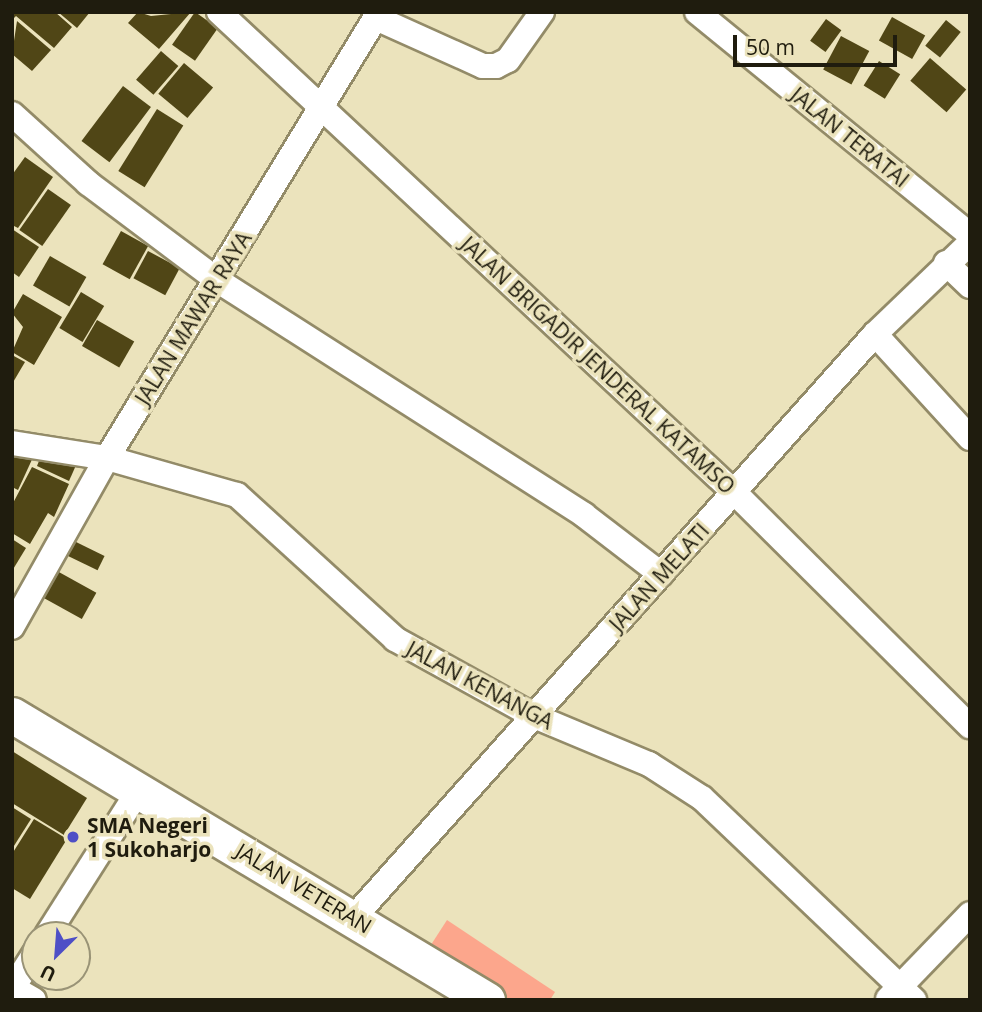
<!DOCTYPE html>
<style>
body{margin:0}
#map{position:relative;width:982px;height:1012px;overflow:hidden;background:#ebe3bc;font-family:"Open Sans",sans-serif}
div>[style]{position:absolute}
.green>*{inset:0;background:#fca68c}
.building>*{inset:0;background:#504616;transform-origin:0 0}
.roads{filter:drop-shadow(2px 0 #938b68) drop-shadow(-2px 0 #938b68) drop-shadow(0 2px #938b68) drop-shadow(0 -2px #938b68)}
.minor>*{height:24px;margin:-12px;padding:0 12px;transform-origin:12px;border-radius:12px;background:#fff}
.secondary>*{height:35px;margin:-17.5px;padding:0 17.5px;transform-origin:17.5px;border-radius:17.5px;background:#fff}
.dots>*{width:19px;height:19px;translate:-50% -50%;box-sizing:border-box;border:4px solid #ebe3bc;border-radius:50%}
span{translate:-50% -50%;white-space:nowrap;text-align:center;line-height:1.15;-webkit-text-stroke:7px #ebe3bc;paint-order:stroke}
.street-label{font-size:21px;color:#1f1c0e}
.poi-label{font-size:21px;color:#1f1c0e;font-weight:700}
.left{translate:0 -50%;text-align:left}
.frame{position:absolute;inset:0;border:14px solid #1f1c0e;pointer-events:none}
.north{position:absolute;left:21px;top:921px;width:70px;height:70px;box-sizing:border-box;background:#ebe3bc;border:2px solid #999376;border-radius:50%;rotate:205deg;font-size:19px;font-weight:700;line-height:28px;text-align:center;color:#1f1c0e}
.north::after{content:'';display:block;margin:auto;width:24px;height:32px;background:#4e4fc6;clip-path:polygon(50% 0,100% 100%,50% 72%,0 100%)}
.scale{position:absolute;left:733px;top:35px;width:164px;height:32px;box-sizing:border-box;border:4px solid #1f1c0e;border-top:0;padding-left:9px;font-size:21px;line-height:24px;white-space:nowrap;color:#1f1c0e;-webkit-text-stroke:5px #ebe3bc;paint-order:stroke}
</style>
<div id="map">
<div class="green">
<div style="clip-path:polygon(447px 920px,555px 992px,550px 1000px,508px 1000px,427px 951px)"></div>
</div>
<div class="building">
<div style="clip-path:polygon(12px 12px,55px 12px,72px 27px,54px 48px,16px 16px,12px 20px)"></div>
<div style="clip-path:polygon(58px 12px,90px 12px,77px 28px)"></div>
<div style="clip-path:polygon(138px 12px,151px 16px,191px 12px,159px 49px,128px 23px)"></div>
<div style="left:195px;top:12px;width:28px;height:40px;rotate:35deg"></div>
<div style="left:892px;top:17px;width:38px;height:27px;rotate:29deg"></div>
<div style="left:826px;top:19px;width:19px;height:27px;rotate:36deg"></div>
<div style="left:946px;top:20px;width:19px;height:33px;rotate:39deg"></div>
<div style="clip-path:polygon(17px 21px,51px 50px,32px 71px,12px 54px)"></div>
<div style="left:841px;top:36px;width:32px;height:38px;rotate:28deg"></div>
<div style="left:161px;top:51px;width:23px;height:38px;rotate:41deg"></div>
<div style="left:930px;top:58px;width:48px;height:30px;rotate:41deg"></div>
<div style="left:879px;top:61px;width:25px;height:29px;rotate:32deg"></div>
<div style="left:184px;top:63px;width:38px;height:40px;rotate:40deg"></div>
<div style="left:123px;top:86px;width:35px;height:69px;rotate:37deg"></div>
<div style="left:157px;top:109px;width:31px;height:73px;rotate:32deg"></div>
<div style="clip-path:polygon(25px 157px,53px 177px,18px 228px,12px 225px,12px 175px)"></div>
<div style="left:48px;top:189px;width:28px;height:50px;rotate:35deg"></div>
<div style="clip-path:polygon(12px 229px,39px 247px,19px 277px,12px 272px)"></div>
<div style="left:121px;top:231px;width:31px;height:38px;rotate:29deg"></div>
<div style="left:148px;top:251px;width:36px;height:31px;rotate:28deg"></div>
<div style="left:50px;top:256px;width:42px;height:34px;rotate:30deg"></div>
<div style="left:81px;top:292px;width:27px;height:42px;rotate:31deg"></div>
<div style="clip-path:polygon(23px 294px,62px 317px,34px 365px,12px 352px,23px 327px,12px 313px)"></div>
<div style="left:97px;top:320px;width:43px;height:30px;rotate:30deg"></div>
<div style="clip-path:polygon(12px 355px,25px 362px,12px 384px)"></div>
<div style="clip-path:polygon(12px 450px,35px 453px,18px 490px,12px 487px)"></div>
<div style="clip-path:polygon(43px 451px,77px 463px,69px 481px,37px 466px)"></div>
<div style="clip-path:polygon(32px 467px,69px 484px,54px 517px,48px 513px,30px 544px,12px 533px,12px 505px)"></div>
<div style="clip-path:polygon(12px 539px,26px 548px,12px 571px)"></div>
<div style="left:74px;top:541px;width:34px;height:16px;rotate:26deg"></div>
<div style="left:57px;top:571px;width:45px;height:30px;rotate:29deg"></div>
<div style="clip-path:polygon(12px 751px,87px 798px,64px 835px,12px 803px)"></div>
<div style="clip-path:polygon(12px 807px,31px 819px,12px 849px)"></div>
<div style="clip-path:polygon(34px 819px,67px 839px,30px 899px,12px 888px,12px 854px)"></div>
</div>
<div class="roads">
<div class="minor">
<div style="left:219px;top:12px;width:705px;rotate:42.99deg"></div>
<div style="left:735px;top:493px;width:331px;rotate:44.8deg"></div>
<div style="left:697px;top:12px;width:353px;rotate:39.2deg"></div>
<div style="left:376px;top:18px;width:117px;rotate:24.2deg"></div>
<div style="left:483px;top:66px;width:13px"></div>
<div style="left:496px;top:66px;width:13px;rotate:-27deg"></div>
<div style="left:508px;top:60px;width:59px;rotate:-54.7deg"></div>
<div style="left:12px;top:114px;width:103px;rotate:42.2deg"></div>
<div style="left:88px;top:183px;width:161px;rotate:36.9deg"></div>
<div style="left:217px;top:280px;width:436px;rotate:32.6deg"></div>
<div style="left:584px;top:515px;width:97px;rotate:37.5deg"></div>
<div style="left:946px;top:263px;width:33px;rotate:44deg"></div>
<div style="left:875px;top:334px;width:141px;rotate:47.6deg"></div>
<div style="left:12px;top:443px;width:96px;rotate:9deg"></div>
<div style="left:107px;top:458px;width:135px;rotate:15.9deg"></div>
<div style="left:237px;top:495px;width:214px;rotate:42.3deg"></div>
<div style="left:395px;top:639px;width:159px;rotate:29deg"></div>
<div style="left:534px;top:716px;width:125px;rotate:22.7deg"></div>
<div style="left:649px;top:764px;width:63px;rotate:32.7deg"></div>
<div style="left:702px;top:798px;width:293px;rotate:43.6deg"></div>
<div style="left:12px;top:627px;width:194px;rotate:-60.7deg"></div>
<div style="left:107px;top:458px;width:522px;rotate:-58.62deg"></div>
<div style="left:355px;top:916px;width:780px;rotate:-48.22deg"></div>
<div style="left:875px;top:334px;width:132px;rotate:-43.8deg"></div>
<div style="left:47px;top:935px;width:172px;rotate:-57.6deg"></div>
<div style="left:13px;top:988px;width:24px;rotate:30deg"></div>
<div style="left:12px;top:989px;width:43px;rotate:-57.4deg"></div>
<div style="left:888px;top:999px;width:118px;rotate:-46deg"></div>
</div>
<div class="secondary">
<div style="left:12px;top:715px;width:554px;rotate:30.96deg"></div>
</div>
</div>
<div class="dots">
<div style="left:73px;top:837px;background:#4e4fc6"></div>
</div>
<div class="street-label">
<span style="left:850px;top:137px;rotate:39deg">JALAN TERATAI</span>
<span style="left:193px;top:318px;rotate:-58deg">JALAN MAWAR RAYA</span>
<span style="left:598px;top:365px;rotate:43deg">JALAN BRIGADIR JENDERAL KATAMSO</span>
<span style="left:659px;top:577px;rotate:-48deg">JALAN MELATI</span>
<span style="left:480px;top:685px;rotate:28deg">JALAN KENANGA</span>
<span style="left:304px;top:888px;rotate:31deg">JALAN VETERAN</span>
</div>
<div class="poi-label">
<span class="left" style="left:87px;top:837px">SMA Negeri<br>1 Sukoharjo</span>
</div>
<div class="frame"></div>
<div class="north">U</div>
<div class="scale">50 m</div>
</div>
